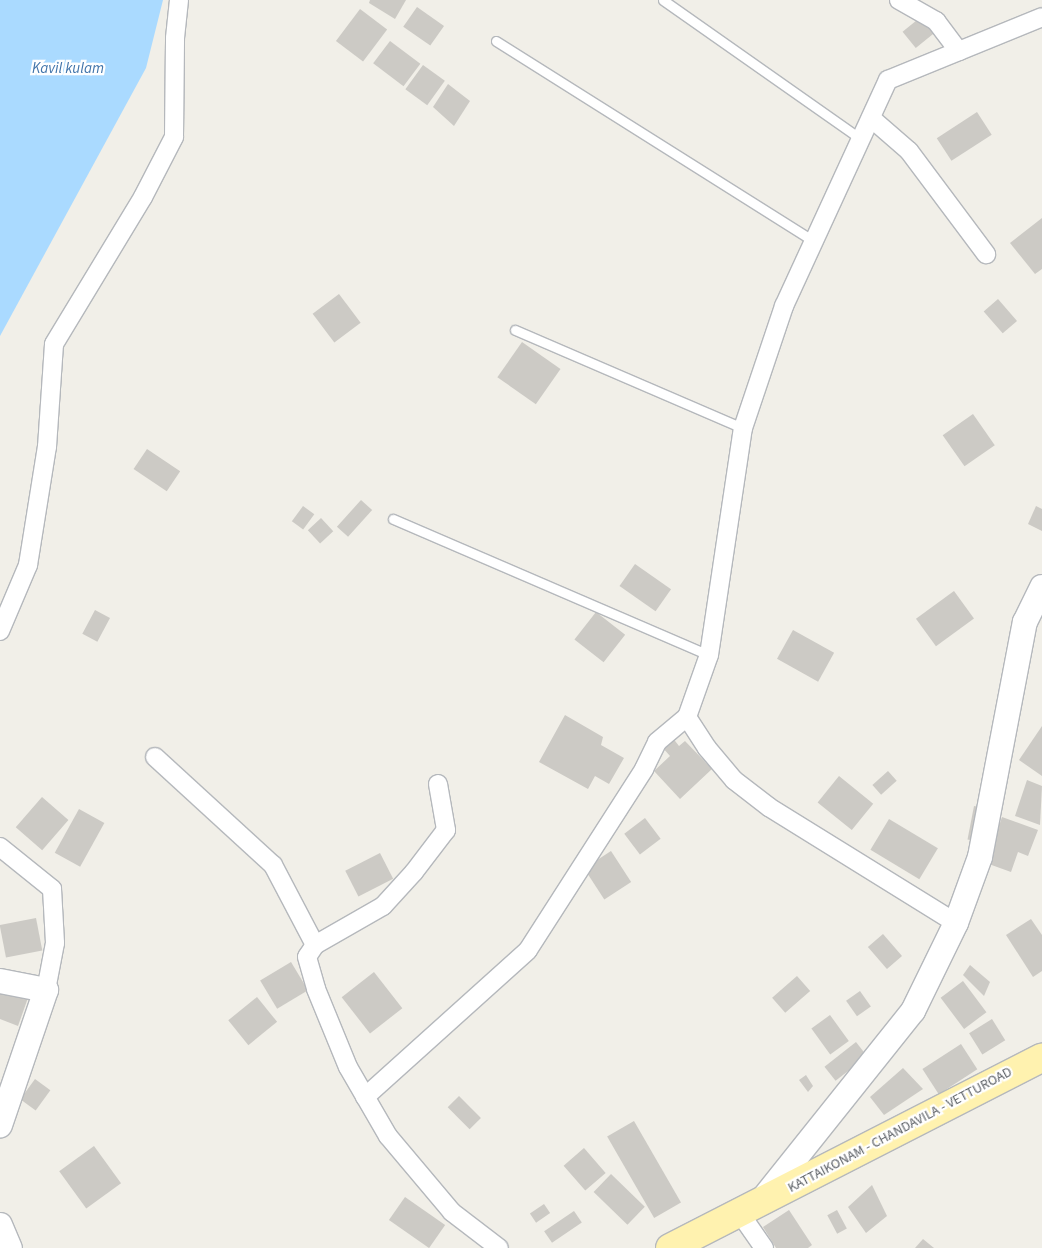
<!DOCTYPE html>
<style>
body{margin:0}
#map{position:relative;width:1042px;height:1248px;overflow:hidden;background:#f1efe8;font-family:"Source Sans 3",sans-serif}
div>[style]{position:absolute}
.water>*{inset:0;background:#aadaff}
.building>*{inset:0;background:#cccac5;transform-origin:0 0}
.roads{filter:drop-shadow(1px 0 #b5b8bc) drop-shadow(-1px 0 #b5b8bc) drop-shadow(0 1px #b5b8bc) drop-shadow(0 -1px #b5b8bc)}
.service>*{height:9px;margin:-4.5px;padding:0 4.5px;transform-origin:4.5px;border-radius:4.5px;background:#fff}
.minor>*{height:18px;margin:-9px;padding:0 9px;transform-origin:9px;border-radius:9px;background:#fff}
.secondary>*{height:24px;margin:-12px;padding:0 12px;transform-origin:12px;border-radius:12px;background:#fff}
.primary>*{height:28px;margin:-14px;padding:0 14px;transform-origin:14px;border-radius:14px;background:#fff2af}
span{translate:-50% -50%;white-space:nowrap;text-align:center;line-height:1.15;-webkit-text-stroke:4.5px #fff;paint-order:stroke}
.street-label{font-size:14px;color:#5f6368}
.water-label{font-size:15px;color:#4174aa;font-style:italic}
</style>
<div id="map">
<div class="water">
<div style="clip-path:polygon(0 0,163px 0,146px 68px,0 336px)"></div>
</div>
<div class="building">
<div style="clip-path:polygon(370px 0,406px 0,395px 19px,369px 3px)"></div>
<div style="left:417px;top:7px;width:33px;height:24px;rotate:35deg"></div>
<div style="left:360px;top:9px;width:34px;height:40px;rotate:37deg"></div>
<div style="left:922px;top:16px;width:21px;height:25px;rotate:51deg"></div>
<div style="left:390px;top:41px;width:38px;height:28px;rotate:37deg"></div>
<div style="left:423px;top:65px;width:27px;height:30px;rotate:36deg"></div>
<div style="clip-path:polygon(448px 84px,470px 101px,454px 126px,433px 107px)"></div>
<div style="left:977px;top:112px;width:27px;height:48px;rotate:57deg"></div>
<div style="clip-path:polygon(1042px 218px,1042px 269px,1035px 274px,1010px 243px)"></div>
<div style="left:339px;top:294px;width:36px;height:33px;rotate:53deg"></div>
<div style="left:998px;top:299px;width:29px;height:19px;rotate:49deg"></div>
<div style="left:522px;top:342px;width:47px;height:43px;rotate:35deg"></div>
<div style="left:973px;top:414px;width:38px;height:37px;rotate:55deg"></div>
<div style="left:147px;top:449px;width:40px;height:24px;rotate:34deg"></div>
<div style="left:361px;top:500px;width:15px;height:36px;rotate:42deg"></div>
<div style="left:303px;top:506px;width:14px;height:19px;rotate:36deg"></div>
<div style="clip-path:polygon(1036px 506px,1042px 509px,1042px 531px,1028px 524px)"></div>
<div style="left:321px;top:518px;width:18px;height:18px;rotate:47deg"></div>
<div style="left:635px;top:564px;width:44px;height:27px;rotate:35deg"></div>
<div style="left:954px;top:591px;width:34px;height:47px;rotate:54deg"></div>
<div style="left:95px;top:610px;width:17px;height:27px;rotate:28deg"></div>
<div style="left:596px;top:612px;width:37px;height:35px;rotate:38deg"></div>
<div style="left:793px;top:630px;width:47px;height:33px;rotate:29deg"></div>
<div style="clip-path:polygon(565px 715px,603px 737px,601px 745px,624px 758px,609px 784px,595px 776px,588px 789px,539px 762px)"></div>
<div style="clip-path:polygon(1042px 726px,1042px 776px,1019px 760px)"></div>
<div style="clip-path:polygon(672px 737px,679px 746px,685px 741px,712px 769px,680px 799px,654px 771px,670px 756px,662px 747px)"></div>
<div style="left:888px;top:771px;width:13px;height:21px;rotate:48deg"></div>
<div style="left:839px;top:776px;width:44px;height:34px;rotate:39deg"></div>
<div style="clip-path:polygon(1027px 780px,1042px 786px,1040px 825px,1015px 816px)"></div>
<div style="left:42px;top:797px;width:35px;height:40px;rotate:41deg"></div>
<div style="left:974px;top:806px;width:10px;height:34px;rotate:11deg"></div>
<div style="left:79px;top:809px;width:29px;height:50px;rotate:29deg"></div>
<div style="clip-path:polygon(1002px 817px,1038px 830px,1028px 856px,1018px 852px,1011px 872px,986px 863px)"></div>
<div style="left:645px;top:818px;width:26px;height:26px;rotate:53deg"></div>
<div style="left:889px;top:819px;width:57px;height:36px;rotate:31deg"></div>
<div style="left:611px;top:851px;width:37px;height:32px;rotate:57deg"></div>
<div style="left:380px;top:853px;width:29px;height:39px;rotate:63deg"></div>
<div style="left:36px;top:918px;width:33px;height:37px;rotate:79deg"></div>
<div style="clip-path:polygon(1031px 919px,1042px 935px,1042px 971px,1033px 977px,1006px 935px)"></div>
<div style="left:883px;top:934px;width:29px;height:20px;rotate:49deg"></div>
<div style="left:291px;top:962px;width:33px;height:36px;rotate:59deg"></div>
<div style="clip-path:polygon(970px 965px,990px 982px,984px 996px,963px 975px)"></div>
<div style="left:374px;top:972px;width:46px;height:41px;rotate:52deg"></div>
<div style="left:797px;top:976px;width:20px;height:33px;rotate:49deg"></div>
<div style="left:963px;top:981px;width:39px;height:28px;rotate:53deg"></div>
<div style="clip-path:polygon(0 990px,29px 995px,18px 1026px,0 1019px)"></div>
<div style="left:860px;top:991px;width:19px;height:17px;rotate:55deg"></div>
<div style="left:257px;top:997px;width:32px;height:37px;rotate:51deg"></div>
<div style="left:830px;top:1015px;width:32px;height:23px;rotate:54deg"></div>
<div style="left:992px;top:1019px;width:25px;height:27px;rotate:58deg"></div>
<div style="left:856px;top:1042px;width:18px;height:40px;rotate:52deg"></div>
<div style="left:961px;top:1044px;width:30px;height:46px;rotate:57deg"></div>
<div style="clip-path:polygon(903px 1068px,923px 1089px,884px 1115px,870px 1097px)"></div>
<div style="clip-path:polygon(806px 1075px,813px 1086px,808px 1092px,799px 1080px)"></div>
<div style="left:35px;top:1079px;width:19px;height:25px;rotate:36deg"></div>
<div style="left:459px;top:1096px;width:31px;height:16px;rotate:45deg"></div>
<div style="left:634px;top:1121px;width:94px;height:31px;rotate:60deg"></div>
<div style="left:94px;top:1146px;width:46px;height:43px;rotate:54deg"></div>
<div style="left:584px;top:1148px;width:33px;height:27px;rotate:49deg"></div>
<div style="left:611px;top:1174px;width:47px;height:25px;rotate:44deg"></div>
<div style="clip-path:polygon(872px 1185px,887px 1216px,866px 1233px,848px 1207px)"></div>
<div style="left:405px;top:1197px;width:49px;height:28px;rotate:35deg"></div>
<div style="left:544px;top:1204px;width:11px;height:17px;rotate:56deg"></div>
<div style="clip-path:polygon(789px 1210px,812px 1245px,808px 1248px,776px 1248px,763px 1227px)"></div>
<div style="left:837px;top:1210px;width:21px;height:11px;rotate:62deg"></div>
<div style="left:574px;top:1211px;width:14px;height:36px;rotate:56deg"></div>
<div style="clip-path:polygon(923px 1239px,934px 1248px,915px 1248px)"></div>
</div>
<div class="roads">
<div class="service">
<div style="left:663px;top:0;width:242px;rotate:35.1deg"></div>
<div style="left:496px;top:41px;width:376px;rotate:32.2deg"></div>
<div style="left:515px;top:330px;width:248px;rotate:23.3deg"></div>
<div style="left:393px;top:519px;width:344px;rotate:23.3deg"></div>
</div>
<div class="minor">
<div style="left:899px;top:0;width:43px;rotate:29.6deg"></div>
<div style="left:936px;top:21px;width:38px;rotate:53deg"></div>
<div style="left:871px;top:118px;width:50px;rotate:41deg"></div>
<div style="left:909px;top:151px;width:129px;rotate:53.2deg"></div>
<div style="left:0;top:631px;width:72px;rotate:-67deg"></div>
<div style="left:28px;top:565px;width:120px;rotate:-80.9deg"></div>
<div style="left:47px;top:447px;width:103px;rotate:-86.1deg"></div>
<div style="left:54px;top:344px;width:172px;rotate:-58.8deg"></div>
<div style="left:143px;top:197px;width:68px;rotate:-62.7deg"></div>
<div style="left:174px;top:137px;width:99px;rotate:-89.4deg"></div>
<div style="left:175px;top:38px;width:38px;rotate:-84deg"></div>
<div style="left:155px;top:757px;width:160px;rotate:42.5deg"></div>
<div style="left:273px;top:865px;width:90px;rotate:62.3deg"></div>
<div style="left:438px;top:784px;width:47px;rotate:80.1deg"></div>
<div style="left:446px;top:830px;width:53px;rotate:127.3deg"></div>
<div style="left:414px;top:872px;width:46px;rotate:132.4deg"></div>
<div style="left:383px;top:906px;width:78px;rotate:150.2deg"></div>
<div style="left:315px;top:945px;width:14px;rotate:124deg"></div>
<div style="left:307px;top:957px;width:33px;rotate:74deg"></div>
<div style="left:316px;top:989px;width:84px;rotate:67.7deg"></div>
<div style="left:348px;top:1067px;width:80px;rotate:59.9deg"></div>
<div style="left:388px;top:1136px;width:99px;rotate:49.9deg"></div>
<div style="left:452px;top:1212px;width:59px;rotate:37.5deg"></div>
<div style="left:0;top:847px;width:67px;rotate:38.9deg"></div>
<div style="left:52px;top:889px;width:54px;rotate:86.8deg"></div>
<div style="left:55px;top:943px;width:48px;rotate:100.8deg"></div>
<div style="left:956px;top:923px;width:220px;rotate:-148.2deg"></div>
<div style="left:769px;top:807px;width:44px;rotate:-142.4deg"></div>
<div style="left:734px;top:780px;width:42px;rotate:-130.2deg"></div>
<div style="left:707px;top:748px;width:37px;rotate:-123deg"></div>
<div style="left:687px;top:717px;width:66px;rotate:-70.5deg"></div>
<div style="left:709px;top:655px;width:230px;rotate:-81.5deg"></div>
<div style="left:743px;top:428px;width:129px;rotate:-71.4deg"></div>
<div style="left:784px;top:306px;width:249px;rotate:-65.3deg"></div>
<div style="left:888px;top:80px;width:166px;rotate:-22.2deg"></div>
<div style="left:365px;top:1097px;width:219px;rotate:-42deg"></div>
<div style="left:528px;top:950px;width:215px;rotate:-57.3deg"></div>
<div style="left:644px;top:769px;width:30px;rotate:-64deg"></div>
<div style="left:657px;top:742px;width:39px;rotate:-40deg"></div>
<div style="left:739px;top:1212px;width:44px;rotate:55.2deg"></div>
</div>
<div class="secondary">
<div style="left:0;top:981px;width:47px;rotate:11.1deg"></div>
<div style="left:46px;top:990px;width:143px;rotate:108.8deg"></div>
<div style="left:762px;top:1200px;width:242px;rotate:-51.4deg"></div>
<div style="left:913px;top:1011px;width:98px;rotate:-64deg"></div>
<div style="left:956px;top:923px;width:70px;rotate:-70deg"></div>
<div style="left:980px;top:857px;width:239px;rotate:-79.2deg"></div>
<div style="left:1025px;top:622px;width:39px;rotate:-64deg"></div>
<div style="left:0;top:1225px;width:25px;rotate:67deg"></div>
</div>
<div class="primary">
<div style="left:670px;top:1248px;width:418px;rotate:-27.1deg"></div>
</div>
</div>
<div class="street-label">
<span style="left:900px;top:1130px;rotate:-28deg">KATTAIKONAM - CHANDAVILA - VETTUROAD</span>
</div>
<div class="water-label">
<span style="left:68px;top:69px">Kavil kulam</span>
</div>
</div>
